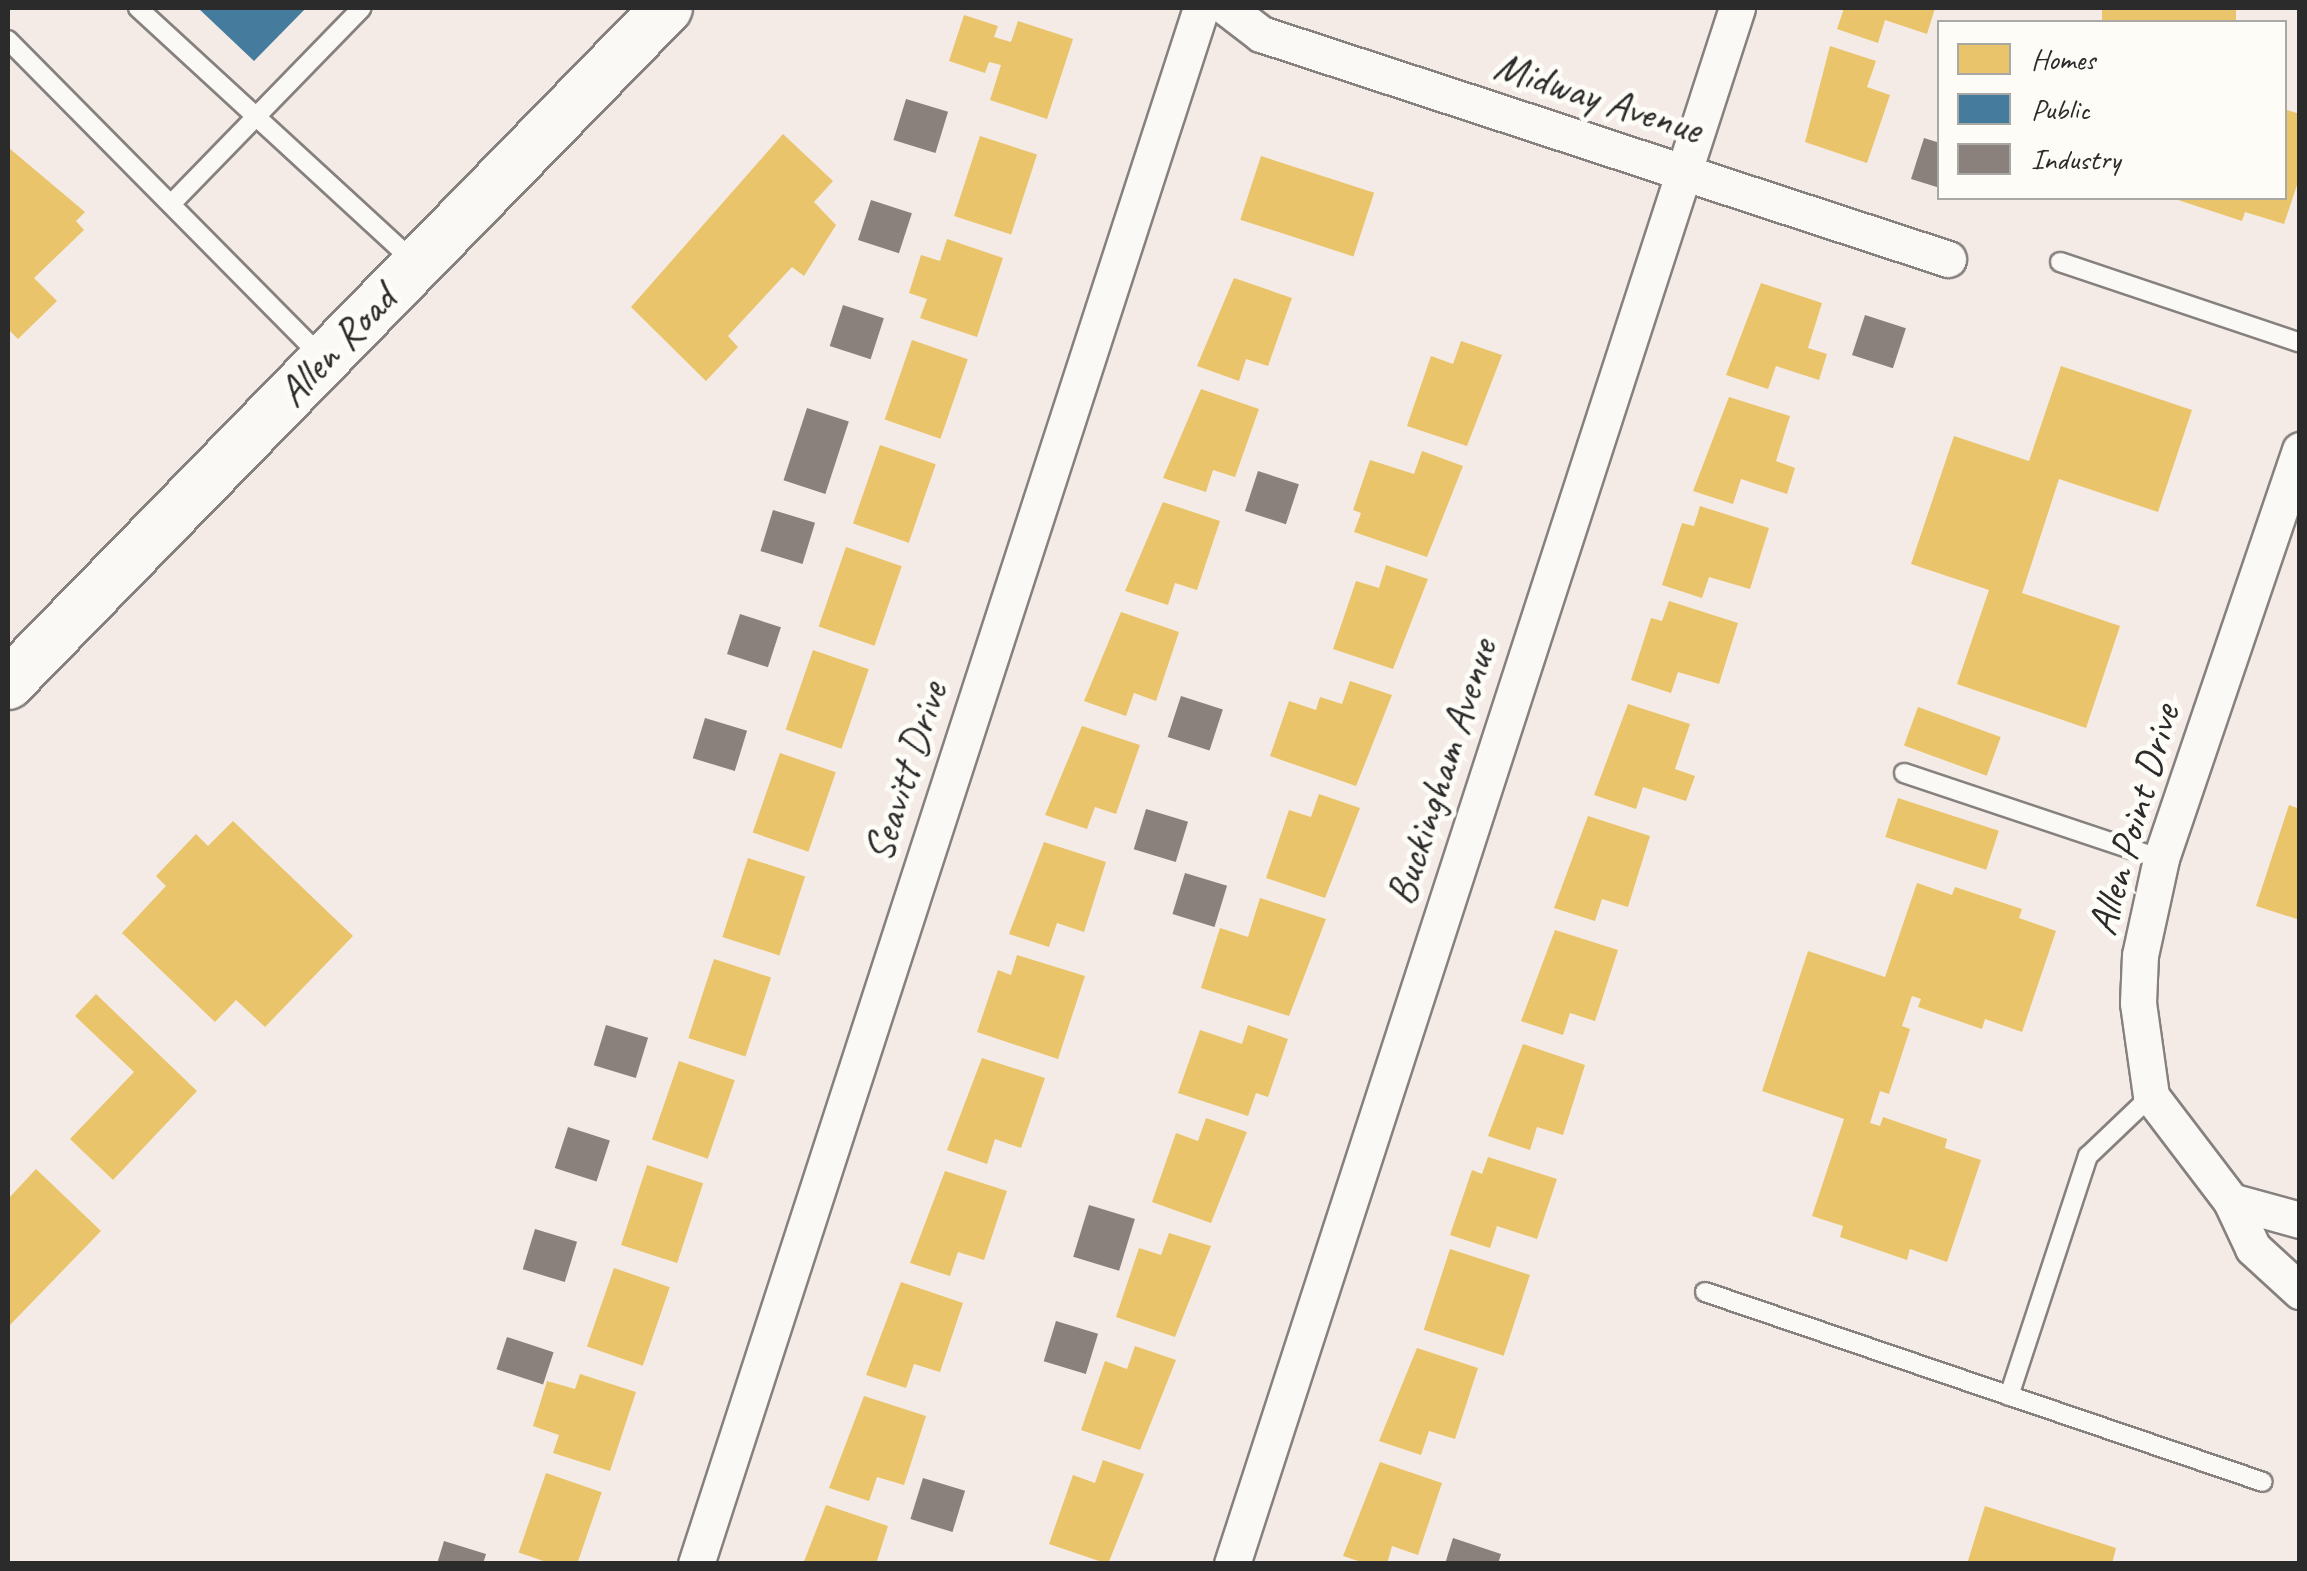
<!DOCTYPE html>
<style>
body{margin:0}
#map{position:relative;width:2307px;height:1571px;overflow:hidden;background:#f5ebe6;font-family:Caveat,sans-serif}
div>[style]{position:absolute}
.homes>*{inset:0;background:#e9c46a;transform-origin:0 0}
.public>*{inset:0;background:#457b9d}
.industry>*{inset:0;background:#8a817c;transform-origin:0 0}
.roads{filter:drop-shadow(2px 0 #86817f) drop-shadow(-2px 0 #86817f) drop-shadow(0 2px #86817f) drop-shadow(0 -2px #86817f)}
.service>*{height:18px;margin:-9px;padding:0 9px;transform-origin:9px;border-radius:9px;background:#faf9f6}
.minor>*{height:35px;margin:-17.5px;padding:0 17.5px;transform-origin:17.5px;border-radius:17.5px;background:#faf9f6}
.secondary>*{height:50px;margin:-25px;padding:0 25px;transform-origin:25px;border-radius:25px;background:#faf9f6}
span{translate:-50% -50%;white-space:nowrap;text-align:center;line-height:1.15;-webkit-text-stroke:10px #fdfcf7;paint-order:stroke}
.street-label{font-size:42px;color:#2b2b2b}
.frame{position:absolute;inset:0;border:10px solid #2b2b2b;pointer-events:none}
.legend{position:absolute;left:1937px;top:20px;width:350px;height:180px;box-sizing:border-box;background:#fdfcf7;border:2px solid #a9a8a5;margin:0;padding:12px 18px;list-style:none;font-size:30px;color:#2b2b2b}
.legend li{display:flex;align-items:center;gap:20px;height:50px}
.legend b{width:50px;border:2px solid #a9a8a5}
</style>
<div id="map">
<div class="homes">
<div style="clip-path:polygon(1844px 8px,1935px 8px,1927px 34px,1885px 20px,1878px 43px,1837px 29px)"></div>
<div style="left:2102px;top:8px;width:134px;height:15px"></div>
<div style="clip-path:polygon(964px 15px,998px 26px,994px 37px,1011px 42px,1018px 21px,1073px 39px,1047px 119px,990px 100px,1001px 65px,989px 62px,985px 73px,949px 61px)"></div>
<div style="clip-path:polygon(1830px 46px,1876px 61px,1867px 87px,1890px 95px,1867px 163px,1805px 142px)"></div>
<div style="clip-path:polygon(2284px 109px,2300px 114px,2300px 176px,2284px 224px,2245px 212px,2242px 221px,2172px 198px,2284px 198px)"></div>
<div style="clip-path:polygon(783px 134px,833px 181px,814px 202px,836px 225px,804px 276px,792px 267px,728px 336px,738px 347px,706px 381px,631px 307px)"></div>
<div style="left:980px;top:136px;width:60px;height:84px;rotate:18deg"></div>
<div style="clip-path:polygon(9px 148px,85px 212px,76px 221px,84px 230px,34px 278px,57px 301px,18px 339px,8px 329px)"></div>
<div style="left:1261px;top:156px;width:119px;height:67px;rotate:18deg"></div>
<div style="clip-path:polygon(947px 239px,1003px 258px,977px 337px,920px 318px,927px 299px,909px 293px,921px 255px,940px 261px)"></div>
<div style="clip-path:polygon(1234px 278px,1292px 298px,1268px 366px,1246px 359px,1239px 381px,1197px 366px)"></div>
<div style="clip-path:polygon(1761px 283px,1822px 303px,1808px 348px,1827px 354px,1819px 380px,1776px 366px,1768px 389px,1726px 375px)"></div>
<div style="left:912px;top:340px;width:59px;height:84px;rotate:19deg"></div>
<div style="clip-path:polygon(1461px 341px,1502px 355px,1467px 446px,1407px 426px,1431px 356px,1453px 364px)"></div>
<div style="clip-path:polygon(2061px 366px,2192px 410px,2158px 512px,2059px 479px,2022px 593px,2120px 626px,2086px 728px,1957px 684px,1989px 590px,1911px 564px,1954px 436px,2029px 461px)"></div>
<div style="clip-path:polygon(1201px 389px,1259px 409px,1235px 477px,1213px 470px,1206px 492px,1163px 478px)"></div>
<div style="clip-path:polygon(1729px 397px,1790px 416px,1776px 461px,1795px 468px,1787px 494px,1741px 479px,1733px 504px,1693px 491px)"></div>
<div style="left:880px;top:445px;width:59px;height:83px;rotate:19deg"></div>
<div style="clip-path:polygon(1422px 451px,1463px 466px,1427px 557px,1354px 532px,1361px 513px,1353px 510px,1370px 460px,1414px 474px)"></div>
<div style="clip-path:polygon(1163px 502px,1220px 521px,1197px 590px,1175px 583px,1168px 605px,1125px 591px)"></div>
<div style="clip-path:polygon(1700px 506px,1769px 528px,1750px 589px,1709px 577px,1702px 598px,1662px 585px,1682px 523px,1694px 526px)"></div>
<div style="left:846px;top:547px;width:59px;height:84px;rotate:19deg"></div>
<div style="clip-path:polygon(1386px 565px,1428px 579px,1393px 669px,1333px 649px,1356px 581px,1379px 588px)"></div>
<div style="clip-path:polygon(1669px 601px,1738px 623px,1719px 684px,1678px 672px,1671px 693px,1631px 680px,1651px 618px,1662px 621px)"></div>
<div style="clip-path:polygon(1121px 612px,1179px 632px,1156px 701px,1134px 693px,1126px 716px,1084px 701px)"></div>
<div style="left:813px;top:650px;width:59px;height:84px;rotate:19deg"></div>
<div style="clip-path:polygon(1350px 681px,1392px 695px,1356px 786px,1270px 756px,1289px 701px,1316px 710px,1320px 697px,1342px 704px)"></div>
<div style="clip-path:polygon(1628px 704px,1690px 724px,1675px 769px,1695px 776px,1686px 801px,1643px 787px,1636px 809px,1594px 795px)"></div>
<div style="left:1918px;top:707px;width:88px;height:41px;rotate:20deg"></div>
<div style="clip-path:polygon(1082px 726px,1140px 745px,1116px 814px,1095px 807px,1087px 829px,1045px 815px)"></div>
<div style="left:780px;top:753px;width:59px;height:84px;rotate:19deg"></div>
<div style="clip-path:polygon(1319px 794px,1360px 808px,1325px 898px,1266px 878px,1289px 810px,1311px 817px)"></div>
<div style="left:1898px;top:798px;width:106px;height:41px;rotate:18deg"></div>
<div style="clip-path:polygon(2289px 805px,2300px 809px,2300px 920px,2256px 906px)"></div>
<div style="clip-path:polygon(1588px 816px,1650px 836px,1628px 907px,1602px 899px,1595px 921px,1554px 908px)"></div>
<div style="clip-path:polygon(233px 821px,353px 936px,265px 1027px,236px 1000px,215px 1022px,122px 933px,166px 886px,156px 876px,196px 834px,208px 846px)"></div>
<div style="clip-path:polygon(1044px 842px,1106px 862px,1084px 932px,1057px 923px,1049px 947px,1009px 934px)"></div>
<div style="left:748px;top:858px;width:60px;height:83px;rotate:18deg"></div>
<div style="clip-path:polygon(1917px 883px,1952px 895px,1955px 887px,2022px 909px,2019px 918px,2056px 931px,2022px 1032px,1985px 1019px,1982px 1029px,1918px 1007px,1921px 999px,1912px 996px,1902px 1026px,1910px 1029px,1889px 1094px,1880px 1091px,1870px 1123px,1880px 1126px,1883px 1117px,1947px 1139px,1945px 1148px,1981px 1160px,1947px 1262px,1910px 1249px,1907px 1260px,1840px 1237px,1843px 1226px,1812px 1216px,1844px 1119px,1762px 1091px,1808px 951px,1885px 977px)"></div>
<div style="clip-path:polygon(1260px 898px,1326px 919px,1289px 1016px,1201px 988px,1220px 928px,1248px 937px)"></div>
<div style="clip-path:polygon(1555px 930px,1618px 950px,1595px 1021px,1570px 1013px,1563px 1035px,1521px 1021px)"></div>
<div style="clip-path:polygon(1017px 955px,1085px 976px,1058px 1059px,977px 1032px,998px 970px,1011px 975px)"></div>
<div style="left:714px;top:959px;width:60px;height:83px;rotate:18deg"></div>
<div style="clip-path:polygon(96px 994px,197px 1091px,113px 1180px,70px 1139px,134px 1072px,75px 1016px)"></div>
<div style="clip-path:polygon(1248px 1025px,1288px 1039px,1268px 1097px,1256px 1093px,1248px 1116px,1178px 1093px,1200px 1030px,1242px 1044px)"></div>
<div style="clip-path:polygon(1523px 1044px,1585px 1065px,1563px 1135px,1537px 1127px,1530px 1150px,1488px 1136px)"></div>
<div style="clip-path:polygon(982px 1058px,1045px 1078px,1021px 1148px,995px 1139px,987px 1164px,947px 1150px)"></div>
<div style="left:679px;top:1061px;width:59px;height:83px;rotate:19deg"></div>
<div style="clip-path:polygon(1206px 1118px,1247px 1132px,1211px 1223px,1152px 1202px,1176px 1133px,1198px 1141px)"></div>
<div style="clip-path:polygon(1488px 1157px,1557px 1179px,1537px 1239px,1497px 1226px,1490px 1248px,1450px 1235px,1472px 1170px,1482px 1174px)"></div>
<div style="left:647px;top:1165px;width:59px;height:84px;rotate:18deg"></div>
<div style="clip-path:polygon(36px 1169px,101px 1231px,8px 1327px,8px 1199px)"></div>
<div style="clip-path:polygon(945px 1171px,1007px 1191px,984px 1260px,958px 1252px,950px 1276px,910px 1263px)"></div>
<div style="clip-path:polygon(1169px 1233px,1211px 1246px,1175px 1337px,1116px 1317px,1139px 1248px,1161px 1255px)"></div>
<div style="left:1450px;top:1249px;width:84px;height:85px;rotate:18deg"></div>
<div style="left:614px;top:1268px;width:59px;height:83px;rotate:19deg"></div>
<div style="clip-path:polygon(901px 1282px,963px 1303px,940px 1372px,914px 1364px,906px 1388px,866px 1375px)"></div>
<div style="clip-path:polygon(1135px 1346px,1176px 1360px,1140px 1450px,1081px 1430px,1105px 1361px,1127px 1369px)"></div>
<div style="clip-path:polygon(1417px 1348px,1478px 1368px,1455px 1439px,1429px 1431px,1421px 1455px,1379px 1441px)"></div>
<div style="clip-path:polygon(580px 1374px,636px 1392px,610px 1471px,553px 1453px,559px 1435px,533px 1426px,547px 1381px,575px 1389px)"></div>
<div style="clip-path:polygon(864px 1396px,926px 1416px,904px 1485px,877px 1477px,869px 1501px,829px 1488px)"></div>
<div style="clip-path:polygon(1103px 1460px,1144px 1474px,1108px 1564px,1049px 1544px,1073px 1475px,1095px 1483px)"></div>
<div style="clip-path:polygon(1380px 1462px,1442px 1483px,1418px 1555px,1392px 1546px,1387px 1564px,1367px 1564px,1343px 1556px)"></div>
<div style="left:546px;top:1473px;width:59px;height:84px;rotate:19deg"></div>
<div style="clip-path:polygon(826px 1505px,888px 1526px,876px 1564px,803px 1564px)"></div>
<div style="clip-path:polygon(1985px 1506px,2116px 1548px,2112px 1564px,1967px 1564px)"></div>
</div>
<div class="public">
<div style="clip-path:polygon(198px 8px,306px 8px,254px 61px)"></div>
</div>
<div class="industry">
<div style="left:906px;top:99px;width:44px;height:43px;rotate:17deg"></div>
<div style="clip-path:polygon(1924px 138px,1940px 143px,1940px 188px,1911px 179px)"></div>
<div style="left:871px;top:200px;width:43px;height:42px;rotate:18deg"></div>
<div style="left:843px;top:305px;width:43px;height:43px;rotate:18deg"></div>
<div style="left:1865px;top:315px;width:43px;height:42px;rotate:18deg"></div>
<div style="left:807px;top:408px;width:44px;height:76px;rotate:18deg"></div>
<div style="left:1258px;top:471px;width:43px;height:42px;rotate:18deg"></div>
<div style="left:773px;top:510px;width:44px;height:43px;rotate:17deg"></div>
<div style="left:740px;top:614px;width:43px;height:42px;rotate:18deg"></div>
<div style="left:1181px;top:696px;width:44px;height:43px;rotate:18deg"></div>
<div style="left:705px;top:718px;width:44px;height:42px;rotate:17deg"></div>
<div style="left:1146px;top:809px;width:44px;height:42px;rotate:17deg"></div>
<div style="left:1185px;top:873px;width:44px;height:43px;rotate:17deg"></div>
<div style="left:606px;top:1025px;width:44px;height:42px;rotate:17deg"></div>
<div style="left:568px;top:1127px;width:44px;height:43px;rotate:18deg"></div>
<div style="left:1089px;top:1205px;width:48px;height:54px;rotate:17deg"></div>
<div style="left:535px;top:1229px;width:44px;height:42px;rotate:17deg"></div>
<div style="left:1056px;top:1321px;width:44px;height:42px;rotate:17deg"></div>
<div style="left:507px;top:1337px;width:49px;height:34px;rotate:18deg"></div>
<div style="left:923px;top:1478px;width:44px;height:43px;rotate:17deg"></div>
<div style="clip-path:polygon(1453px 1538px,1501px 1554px,1498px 1564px,1445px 1564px)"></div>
<div style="clip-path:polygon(444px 1541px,486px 1554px,483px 1564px,437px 1564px)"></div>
</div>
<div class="roads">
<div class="service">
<div style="left:138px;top:8px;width:374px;rotate:42.6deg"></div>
<div style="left:8px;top:40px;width:449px;rotate:45.3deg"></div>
<div style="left:174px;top:201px;width:269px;rotate:-45.8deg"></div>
<div style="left:2060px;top:262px;width:253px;rotate:18.6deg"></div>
<div style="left:1904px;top:773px;width:271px;rotate:18.5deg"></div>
<div style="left:1705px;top:1292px;width:589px;rotate:18.8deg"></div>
<div style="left:2009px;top:1396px;width:253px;rotate:-71.8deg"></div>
<div style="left:2088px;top:1156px;width:87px;rotate:-43.6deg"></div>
</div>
<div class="minor">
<div style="left:1227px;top:8px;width:43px;rotate:37.4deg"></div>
<div style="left:1261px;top:34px;width:723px;rotate:18.13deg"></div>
<div style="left:2300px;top:450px;width:432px;rotate:108.8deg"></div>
<div style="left:2161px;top:859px;width:98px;rotate:102.3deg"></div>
<div style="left:2140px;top:955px;width:48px;rotate:92.4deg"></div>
<div style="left:2138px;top:1003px;width:94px;rotate:82deg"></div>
<div style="left:2151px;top:1096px;width:132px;rotate:52.7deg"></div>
<div style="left:2231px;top:1201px;width:52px;rotate:64.9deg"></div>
<div style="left:2253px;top:1248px;width:64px;rotate:42.5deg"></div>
<div style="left:2231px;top:1201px;width:72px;rotate:15.4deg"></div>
<div style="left:696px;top:1564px;width:1636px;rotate:-72.02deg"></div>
<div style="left:1232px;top:1564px;width:1636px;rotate:-72.02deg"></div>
</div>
<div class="secondary">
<div style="left:8px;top:684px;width:944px;rotate:-45.73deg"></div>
</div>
</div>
<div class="street-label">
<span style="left:1598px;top:98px;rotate:18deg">Midway Avenue</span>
<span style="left:337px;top:346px;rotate:-46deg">Allen Road</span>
<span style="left:906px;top:772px;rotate:-72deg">Seavitt Drive</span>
<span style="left:1442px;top:772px;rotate:-72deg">Buckingham Avenue</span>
<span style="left:2134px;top:820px;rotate:-74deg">Allen Point Drive</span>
</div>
<div class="frame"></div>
<ul class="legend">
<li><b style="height:28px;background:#e9c46a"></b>Homes</li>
<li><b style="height:28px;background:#457b9d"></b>Public</li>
<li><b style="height:28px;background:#8a817c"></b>Industry</li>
</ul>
</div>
